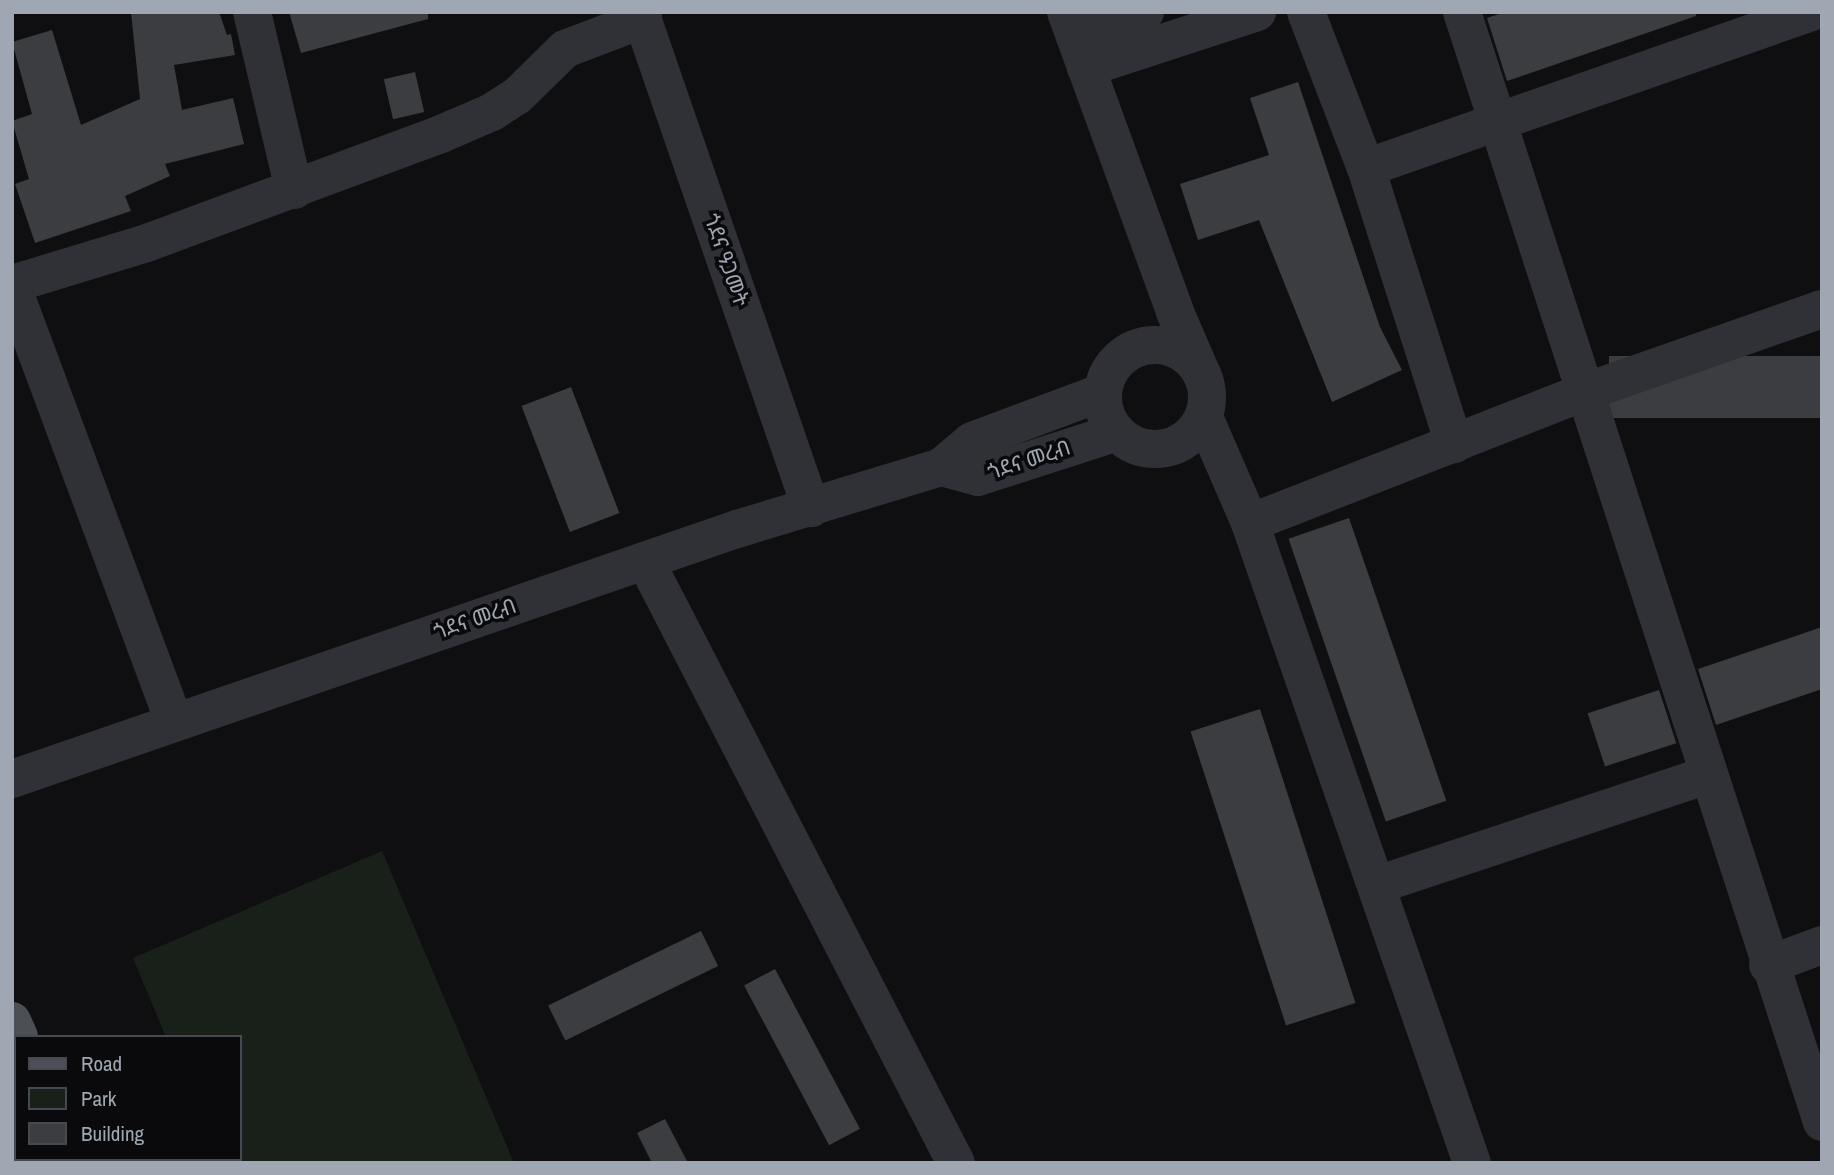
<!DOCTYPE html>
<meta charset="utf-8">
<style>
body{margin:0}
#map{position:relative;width:1834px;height:1175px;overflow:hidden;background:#0f0f11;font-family:"Archivo Narrow","Noto Sans Ethiopic",sans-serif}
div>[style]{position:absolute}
.green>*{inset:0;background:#192019}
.building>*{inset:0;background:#3b3d41;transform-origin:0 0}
.minor>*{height:38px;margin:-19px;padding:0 19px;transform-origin:19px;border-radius:19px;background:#303136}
.minor>.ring{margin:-19px;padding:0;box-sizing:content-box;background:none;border:38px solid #303136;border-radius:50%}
.major>*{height:38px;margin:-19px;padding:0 19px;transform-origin:19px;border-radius:19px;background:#4c4f55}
span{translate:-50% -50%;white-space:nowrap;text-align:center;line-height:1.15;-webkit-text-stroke:7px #0a0a0c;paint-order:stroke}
.street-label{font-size:21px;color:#9fa7b3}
.frame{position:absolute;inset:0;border:14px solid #9fa7b3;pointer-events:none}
.legend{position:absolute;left:14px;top:1035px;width:228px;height:126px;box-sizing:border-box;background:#0a0a0c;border:2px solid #46494f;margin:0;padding:9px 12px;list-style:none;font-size:21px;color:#9fa7b3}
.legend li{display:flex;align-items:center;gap:14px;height:35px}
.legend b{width:35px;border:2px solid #46494f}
</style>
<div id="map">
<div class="green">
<div style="clip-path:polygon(382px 851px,514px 1163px,220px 1163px,219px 1159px,240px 1159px,240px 1037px,166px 1037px,133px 958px)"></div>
</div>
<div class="building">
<div style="clip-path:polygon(131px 12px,219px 12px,227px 35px,231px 34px,235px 55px,174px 65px,182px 110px,233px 98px,244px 144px,165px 164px,170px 176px,125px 196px,131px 211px,35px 243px,15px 184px,29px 179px,12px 121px,32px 114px,12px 42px,52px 30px,81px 125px,140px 99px)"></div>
<div style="clip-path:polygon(289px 12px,428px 12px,428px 19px,301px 53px)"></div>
<div style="clip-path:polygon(1505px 12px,1696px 12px,1696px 16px,1507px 81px,1487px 18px)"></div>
<div style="left:415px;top:72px;width:41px;height:32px;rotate:77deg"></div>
<div style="clip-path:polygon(1298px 82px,1380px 327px,1402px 370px,1332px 402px,1259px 220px,1198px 240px,1180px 184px,1269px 155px,1250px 98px)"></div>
<div style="left:1822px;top:356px;width:62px;height:213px;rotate:90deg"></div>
<div style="left:571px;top:387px;width:135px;height:53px;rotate:69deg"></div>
<div style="left:1349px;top:518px;width:299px;height:64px;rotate:71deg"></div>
<div style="clip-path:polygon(1822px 627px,1822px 689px,1716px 725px,1698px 669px)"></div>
<div style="left:1659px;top:690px;width:56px;height:75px;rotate:72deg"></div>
<div style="left:1260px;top:709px;width:309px;height:73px;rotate:72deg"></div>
<div style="left:701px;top:931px;width:39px;height:170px;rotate:64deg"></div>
<div style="left:775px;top:969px;width:181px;height:35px;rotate:62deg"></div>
<div style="clip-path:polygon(665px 1119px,688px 1163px,652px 1163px,637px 1133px)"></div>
</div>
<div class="minor">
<div style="left:252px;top:12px;width:183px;rotate:76.7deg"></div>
<div style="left:640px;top:12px;width:525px;rotate:70.98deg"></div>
<div style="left:1066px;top:12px;width:319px;rotate:70deg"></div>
<div style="left:1175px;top:312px;width:71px;rotate:66.7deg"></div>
<div style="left:1306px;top:12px;width:167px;rotate:69deg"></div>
<div style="left:1366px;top:168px;width:290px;rotate:72.3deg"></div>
<div style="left:1462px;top:12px;width:1167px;rotate:72.03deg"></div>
<div style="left:1075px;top:36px;width:74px;rotate:-18.9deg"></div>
<div style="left:1086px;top:68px;width:180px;rotate:-18.1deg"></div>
<div style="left:1366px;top:168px;width:472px;rotate:-19.3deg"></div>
<div style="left:12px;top:284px;width:138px;rotate:-16.9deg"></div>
<div style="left:144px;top:244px;width:317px;rotate:-20.3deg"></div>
<div style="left:441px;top:134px;width:56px;rotate:-23.3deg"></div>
<div style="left:492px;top:112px;width:30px;rotate:-33deg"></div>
<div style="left:517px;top:96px;width:67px;rotate:-44.4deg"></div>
<div style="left:565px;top:49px;width:84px;rotate:-21deg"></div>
<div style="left:12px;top:286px;width:463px;rotate:69.6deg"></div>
<div class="ring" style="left:1103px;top:345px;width:66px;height:66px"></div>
<div style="left:1204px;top:417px;width:116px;rotate:66.5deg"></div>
<div style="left:1250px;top:523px;width:677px;rotate:70.87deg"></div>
<div style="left:941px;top:467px;width:38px;rotate:15deg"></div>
<div style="left:978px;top:477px;width:146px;rotate:-17.9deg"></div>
<div style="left:1250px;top:523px;width:360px;rotate:-21.4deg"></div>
<div style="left:1585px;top:392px;width:251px;rotate:-19.3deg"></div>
<div style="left:646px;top:562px;width:676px;rotate:62.72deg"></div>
<div style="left:12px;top:779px;width:767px;rotate:-19.03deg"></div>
<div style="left:737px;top:529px;width:213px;rotate:-16.9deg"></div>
<div style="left:941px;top:467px;width:40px;rotate:-40deg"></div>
<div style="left:972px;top:441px;width:140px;rotate:-20.5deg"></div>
<div style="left:1377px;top:885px;width:349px;rotate:-18.4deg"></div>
<div style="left:1768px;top:965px;width:58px;rotate:-20.3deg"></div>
</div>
<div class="major">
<div style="left:12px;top:1021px;width:17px;rotate:66deg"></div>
<div style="left:73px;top:1159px;width:4px;rotate:63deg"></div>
</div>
<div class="street-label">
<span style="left:726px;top:260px;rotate:71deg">ጎደና ዓጋመት</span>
<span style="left:1029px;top:460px;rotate:-18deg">ጎደና መረብ</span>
<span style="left:475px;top:619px;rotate:-19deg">ጎደና መረብ</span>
</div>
<div class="frame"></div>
<ul class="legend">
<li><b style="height:9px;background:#4c4f55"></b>Road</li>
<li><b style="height:19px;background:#192019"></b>Park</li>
<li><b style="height:19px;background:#3b3d41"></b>Building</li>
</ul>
</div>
